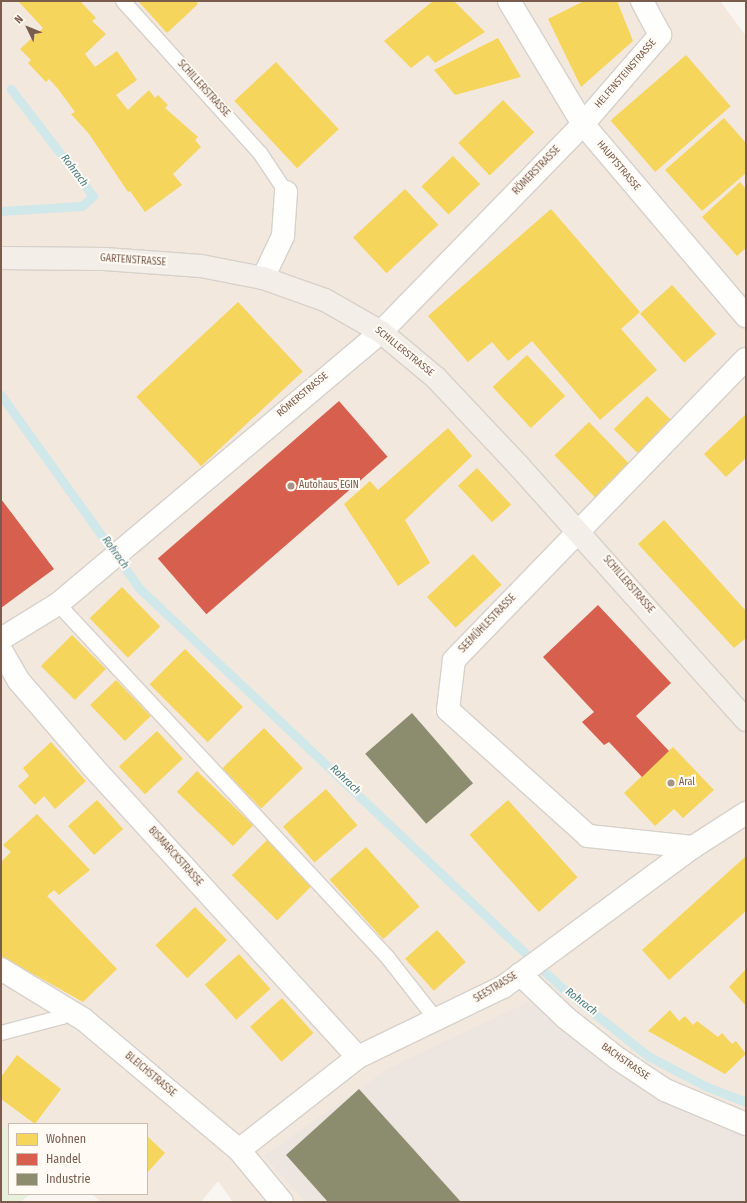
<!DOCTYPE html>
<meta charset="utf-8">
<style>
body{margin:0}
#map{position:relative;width:747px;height:1203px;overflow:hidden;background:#f9f5f0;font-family:"Fira Sans Condensed",sans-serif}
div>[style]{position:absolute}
.residential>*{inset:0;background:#f2e8de}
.industrial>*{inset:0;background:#ede5e0}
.green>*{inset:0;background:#e7f0db}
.homes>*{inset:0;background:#f6d55c;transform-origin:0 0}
.shops>*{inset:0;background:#d6604d;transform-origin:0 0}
.industry>*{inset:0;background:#8c8c6e;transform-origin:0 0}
.stream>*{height:9px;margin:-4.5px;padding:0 4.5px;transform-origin:4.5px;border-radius:4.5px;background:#d0e8ea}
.roads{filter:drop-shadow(1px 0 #d7d1cb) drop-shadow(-1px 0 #d7d1cb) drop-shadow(0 1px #d7d1cb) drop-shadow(0 -1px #d7d1cb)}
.lane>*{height:14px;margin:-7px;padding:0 7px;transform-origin:7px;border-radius:7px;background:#fefefd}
.street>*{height:22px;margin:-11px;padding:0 11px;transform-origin:11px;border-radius:11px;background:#fefefd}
.secondary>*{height:22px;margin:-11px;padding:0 11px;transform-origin:11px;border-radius:11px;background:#fefefd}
.primary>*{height:22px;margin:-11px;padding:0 11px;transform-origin:11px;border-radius:11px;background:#f3eee8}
.dots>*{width:11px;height:11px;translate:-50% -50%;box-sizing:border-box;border:2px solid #fffaf3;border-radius:50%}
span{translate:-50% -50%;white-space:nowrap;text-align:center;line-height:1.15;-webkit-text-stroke:4px #fffaf3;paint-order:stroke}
.street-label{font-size:10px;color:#7a5c4d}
.poi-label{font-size:10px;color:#7a5c4d}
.left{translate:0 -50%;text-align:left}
.water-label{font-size:11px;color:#437c86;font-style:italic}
.frame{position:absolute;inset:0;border:2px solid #7a5c4d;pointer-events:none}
.legend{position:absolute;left:8px;top:1123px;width:140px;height:72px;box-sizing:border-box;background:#fffaf3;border:1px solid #cabbb1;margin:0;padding:5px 7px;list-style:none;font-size:12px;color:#7a5c4d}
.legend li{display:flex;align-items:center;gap:8px;height:20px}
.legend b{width:20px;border:1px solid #cabbb1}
.north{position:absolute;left:8px;top:8px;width:40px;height:40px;-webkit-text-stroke:3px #fffaf3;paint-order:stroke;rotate:313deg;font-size:11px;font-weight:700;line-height:16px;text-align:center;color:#7a5c4d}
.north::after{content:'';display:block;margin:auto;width:14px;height:18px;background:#7a5c4d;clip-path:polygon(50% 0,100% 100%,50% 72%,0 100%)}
</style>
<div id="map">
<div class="residential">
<div style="clip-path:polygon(1px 1px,720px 1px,746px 36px,746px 1202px,233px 1202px,218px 1181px,201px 1202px,101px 1202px,92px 1194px,147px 1194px,147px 1124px,9px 1124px,9px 1130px,1px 1124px)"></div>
</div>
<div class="industrial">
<div style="clip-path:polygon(533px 1000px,619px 1071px,674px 1107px,746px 1135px,746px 1202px,306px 1202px,264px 1156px,391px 1067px)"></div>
</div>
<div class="green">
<div style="clip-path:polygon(1px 1124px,9px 1130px,9px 1194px,30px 1194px,20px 1202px,1px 1202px)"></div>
</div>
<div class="homes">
<div style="clip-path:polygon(18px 1px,80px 1px,96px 18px,92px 21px,106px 34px,85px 54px,95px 67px,117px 51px,137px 80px,116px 95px,128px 110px,149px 90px,155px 98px,158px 95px,168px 105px,165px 108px,198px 137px,195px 140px,201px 147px,173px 174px,182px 185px,145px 212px,130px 191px,128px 192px,89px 134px,71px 114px,75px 112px,58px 89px,49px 79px,46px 82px,28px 63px,31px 60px,20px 49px,43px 28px)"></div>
<div style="clip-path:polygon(138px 1px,196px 1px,198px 4px,167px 33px)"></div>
<div style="clip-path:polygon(433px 1px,454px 1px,485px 32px,435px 63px,428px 55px,411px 68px,384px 41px)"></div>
<div style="clip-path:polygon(584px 1px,617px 1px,633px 41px,581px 87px,548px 19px)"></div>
<div style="clip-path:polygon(498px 38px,521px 77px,455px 95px,434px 70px)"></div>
<div style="left:686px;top:55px;width:68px;height:100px;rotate:49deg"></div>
<div style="left:276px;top:62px;width:92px;height:57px;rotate:47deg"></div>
<div style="left:503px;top:100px;width:45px;height:62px;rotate:46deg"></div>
<div style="clip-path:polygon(724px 118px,746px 143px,746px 173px,702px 211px,665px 170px)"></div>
<div style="left:453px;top:156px;width:39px;height:44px;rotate:46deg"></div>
<div style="clip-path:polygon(740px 182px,746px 189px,746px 248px,737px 256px,702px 217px)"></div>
<div style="left:405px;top:189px;width:49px;height:71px;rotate:47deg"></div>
<div style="clip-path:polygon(551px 209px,640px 312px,621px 329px,657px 370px,600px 420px,532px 341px,508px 361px,492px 342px,468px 362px,428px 316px)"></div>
<div style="left:672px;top:285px;width:66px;height:43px;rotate:48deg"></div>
<div style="left:238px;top:302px;width:95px;height:139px;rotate:47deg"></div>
<div style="left:527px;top:355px;width:56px;height:47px;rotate:47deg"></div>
<div style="left:647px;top:396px;width:40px;height:47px;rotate:45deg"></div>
<div style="clip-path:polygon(746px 414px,746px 458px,726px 477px,704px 454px)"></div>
<div style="left:589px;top:422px;width:61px;height:48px;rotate:46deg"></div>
<div style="clip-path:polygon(448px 428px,472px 456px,405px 520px,430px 563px,398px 586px,344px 504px,370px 481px,378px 490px)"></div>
<div style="left:477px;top:468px;width:50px;height:26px;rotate:47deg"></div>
<div style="clip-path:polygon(664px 520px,746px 611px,746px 638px,734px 648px,638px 544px)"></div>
<div style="left:473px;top:554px;width:42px;height:63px;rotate:47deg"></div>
<div style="left:122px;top:587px;width:55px;height:45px;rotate:46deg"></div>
<div style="left:72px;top:635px;width:48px;height:44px;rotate:45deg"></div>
<div style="left:185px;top:649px;width:82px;height:50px;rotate:45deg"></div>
<div style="left:116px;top:680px;width:50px;height:36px;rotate:46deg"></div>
<div style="left:264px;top:728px;width:56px;height:58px;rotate:46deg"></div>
<div style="left:157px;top:731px;width:38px;height:52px;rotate:47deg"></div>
<div style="clip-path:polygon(51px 742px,86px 781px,55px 809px,44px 796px,35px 805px,18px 786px,29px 776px,23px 768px)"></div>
<div style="clip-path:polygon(673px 747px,714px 790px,683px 818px,674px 809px,655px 826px,624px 793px)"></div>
<div style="left:197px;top:771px;width:78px;height:29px;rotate:44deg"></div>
<div style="left:326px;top:789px;width:48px;height:57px;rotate:49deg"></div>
<div style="left:97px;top:800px;width:39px;height:39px;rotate:48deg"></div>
<div style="left:508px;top:800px;width:104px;height:52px;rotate:48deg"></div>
<div style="clip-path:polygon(37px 814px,90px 870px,59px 895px,54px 890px,47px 896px,117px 969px,83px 1002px,1px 956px,1px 862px,11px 852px,3px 845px)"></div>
<div style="left:270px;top:837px;width:64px;height:54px;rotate:45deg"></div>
<div style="left:366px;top:847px;width:80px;height:49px;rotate:48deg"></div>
<div style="clip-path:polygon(746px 856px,746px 911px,669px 980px,642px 950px)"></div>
<div style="left:195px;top:907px;width:46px;height:55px;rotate:46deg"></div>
<div style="left:437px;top:930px;width:43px;height:43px;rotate:48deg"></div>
<div style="left:239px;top:954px;width:47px;height:46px;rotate:48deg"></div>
<div style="clip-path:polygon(746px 969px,746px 1006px,729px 987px)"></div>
<div style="left:282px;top:998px;width:47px;height:43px;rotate:48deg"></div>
<div style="clip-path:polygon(670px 1010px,679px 1021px,685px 1016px,693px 1025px,697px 1021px,718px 1037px,722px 1033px,732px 1044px,736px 1041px,746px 1054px,725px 1074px,648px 1031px)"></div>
<div style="clip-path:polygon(17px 1055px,61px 1089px,35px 1124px,1px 1099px,1px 1077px)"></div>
<div style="clip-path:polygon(147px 1136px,165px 1153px,147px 1173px)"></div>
</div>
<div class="shops">
<div style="left:339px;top:401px;width:74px;height:240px;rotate:49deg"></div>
<div style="clip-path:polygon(1px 499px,54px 569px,1px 608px)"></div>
<div style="clip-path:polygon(598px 605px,671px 683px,636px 716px,669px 751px,642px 777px,609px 742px,604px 745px,582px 722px,594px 712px,543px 657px)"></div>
</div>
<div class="industry">
<div style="left:412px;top:713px;width:93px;height:62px;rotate:49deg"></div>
<div style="clip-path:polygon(359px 1089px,461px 1202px,328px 1202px,286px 1155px)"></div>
</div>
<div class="stream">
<div style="left:1px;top:211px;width:81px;rotate:-3.5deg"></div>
<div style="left:82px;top:206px;width:15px;rotate:-42deg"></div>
<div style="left:93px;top:196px;width:135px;rotate:-127.5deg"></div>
<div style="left:1px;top:395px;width:237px;rotate:54.4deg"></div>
<div style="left:139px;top:588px;width:579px;rotate:43.39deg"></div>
<div style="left:560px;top:986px;width:112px;rotate:38.5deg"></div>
<div style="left:648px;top:1056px;width:64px;rotate:27.8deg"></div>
<div style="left:705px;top:1086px;width:44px;rotate:21.3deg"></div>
</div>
<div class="roads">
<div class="lane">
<div style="left:123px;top:1px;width:205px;rotate:48deg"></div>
<div style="left:260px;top:153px;width:47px;rotate:56.3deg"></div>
<div style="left:58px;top:604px;width:484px;rotate:47deg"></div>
<div style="left:388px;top:958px;width:76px;rotate:51.9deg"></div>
<div style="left:1px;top:1033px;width:63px;rotate:-14.7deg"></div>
<div style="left:62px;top:1017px;width:9px;rotate:-49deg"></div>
</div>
<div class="street">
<div style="left:263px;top:278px;width:47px;rotate:-64.5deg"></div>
<div style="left:283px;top:236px;width:44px;rotate:-86.1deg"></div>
<div style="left:1px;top:639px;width:67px;rotate:-31.6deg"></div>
<div style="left:58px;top:604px;width:422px;rotate:-40.1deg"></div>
<div style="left:381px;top:332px;width:290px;rotate:-45.8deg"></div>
<div style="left:583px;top:124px;width:118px;rotate:-49.1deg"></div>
<div style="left:660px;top:35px;width:38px;rotate:-118deg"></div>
<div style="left:1px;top:650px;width:36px;rotate:60deg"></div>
<div style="left:19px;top:681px;width:112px;rotate:49.3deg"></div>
<div style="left:92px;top:766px;width:394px;rotate:47.6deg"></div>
<div style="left:693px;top:847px;width:106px;rotate:-174deg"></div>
<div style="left:588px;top:836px;width:188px;rotate:-138deg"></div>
<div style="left:448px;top:710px;width:50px;rotate:-83.2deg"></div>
<div style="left:454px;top:660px;width:419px;rotate:-45.9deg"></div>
<div style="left:1px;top:969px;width:96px;rotate:31.4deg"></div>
<div style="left:83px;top:1019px;width:204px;rotate:40deg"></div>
<div style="left:239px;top:1150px;width:67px;rotate:50.4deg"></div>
<div style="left:520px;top:974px;width:64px;rotate:43.7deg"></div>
<div style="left:566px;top:1018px;width:65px;rotate:38.1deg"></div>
<div style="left:617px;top:1058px;width:58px;rotate:33.7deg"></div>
<div style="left:665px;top:1090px;width:88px;rotate:22.8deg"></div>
<div style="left:239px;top:1150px;width:151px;rotate:-38deg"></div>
<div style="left:358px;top:1057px;width:161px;rotate:-25.8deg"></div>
<div style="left:503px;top:987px;width:236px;rotate:-36.4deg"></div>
<div style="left:693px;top:847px;width:63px;rotate:-32.7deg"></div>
</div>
<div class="secondary">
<div style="left:509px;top:1px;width:144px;rotate:59deg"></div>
<div style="left:583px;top:124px;width:252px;rotate:49.7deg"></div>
</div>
<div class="primary">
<div style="left:1px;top:258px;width:104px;rotate:0.6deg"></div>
<div style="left:105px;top:259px;width:96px;rotate:4.2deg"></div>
<div style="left:201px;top:266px;width:63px;rotate:11deg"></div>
<div style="left:263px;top:278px;width:66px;rotate:19.5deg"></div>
<div style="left:325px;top:300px;width:64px;rotate:29.7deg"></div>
<div style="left:381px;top:332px;width:72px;rotate:39.9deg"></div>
<div style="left:436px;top:378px;width:120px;rotate:46.7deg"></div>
<div style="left:518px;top:465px;width:342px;rotate:48.2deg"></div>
</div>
</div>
<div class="dots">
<div style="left:291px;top:486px;background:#a69286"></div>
<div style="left:671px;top:783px;background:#a69286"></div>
</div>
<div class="street-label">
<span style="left:626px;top:74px;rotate:-49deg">HELFENSTEINSTRASSE</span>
<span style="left:203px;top:89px;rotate:48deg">SCHILLERSTRASSE</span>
<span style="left:618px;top:166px;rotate:50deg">HAUPTSTRASSE</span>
<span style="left:537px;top:171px;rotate:-46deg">RÖMERSTRASSE</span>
<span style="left:133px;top:261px;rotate:4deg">GARTENSTRASSE</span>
<span style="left:404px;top:352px;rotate:39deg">SCHILLERSTRASSE</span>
<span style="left:303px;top:395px;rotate:-40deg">RÖMERSTRASSE</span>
<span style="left:628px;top:585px;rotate:49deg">SCHILLERSTRASSE</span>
<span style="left:488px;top:624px;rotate:-46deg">SEEMÜHLESTRASSE</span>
<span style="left:175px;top:857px;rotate:48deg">BISMARCKSTRASSE</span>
<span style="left:496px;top:988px;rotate:-31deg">SEESTRASSE</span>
<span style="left:625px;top:1062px;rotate:35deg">BACHSTRASSE</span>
<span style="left:150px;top:1075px;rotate:40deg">BLEICHSTRASSE</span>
</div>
<div class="poi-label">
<span class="left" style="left:299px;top:486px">Autohaus EGIN</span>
<span class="left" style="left:679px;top:783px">Aral</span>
</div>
<div class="water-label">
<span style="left:74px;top:171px;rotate:53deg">Rohrach</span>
<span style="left:115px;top:553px;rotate:54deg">Rohrach</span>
<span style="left:345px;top:780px;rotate:43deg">Rohrach</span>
<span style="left:581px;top:1002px;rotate:38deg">Rohrach</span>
</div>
<div class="frame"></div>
<ul class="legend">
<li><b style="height:11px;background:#f6d55c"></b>Wohnen</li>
<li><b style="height:11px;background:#d6604d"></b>Handel</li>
<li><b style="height:11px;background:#8c8c6e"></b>Industrie</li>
</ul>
<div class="north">N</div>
</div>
